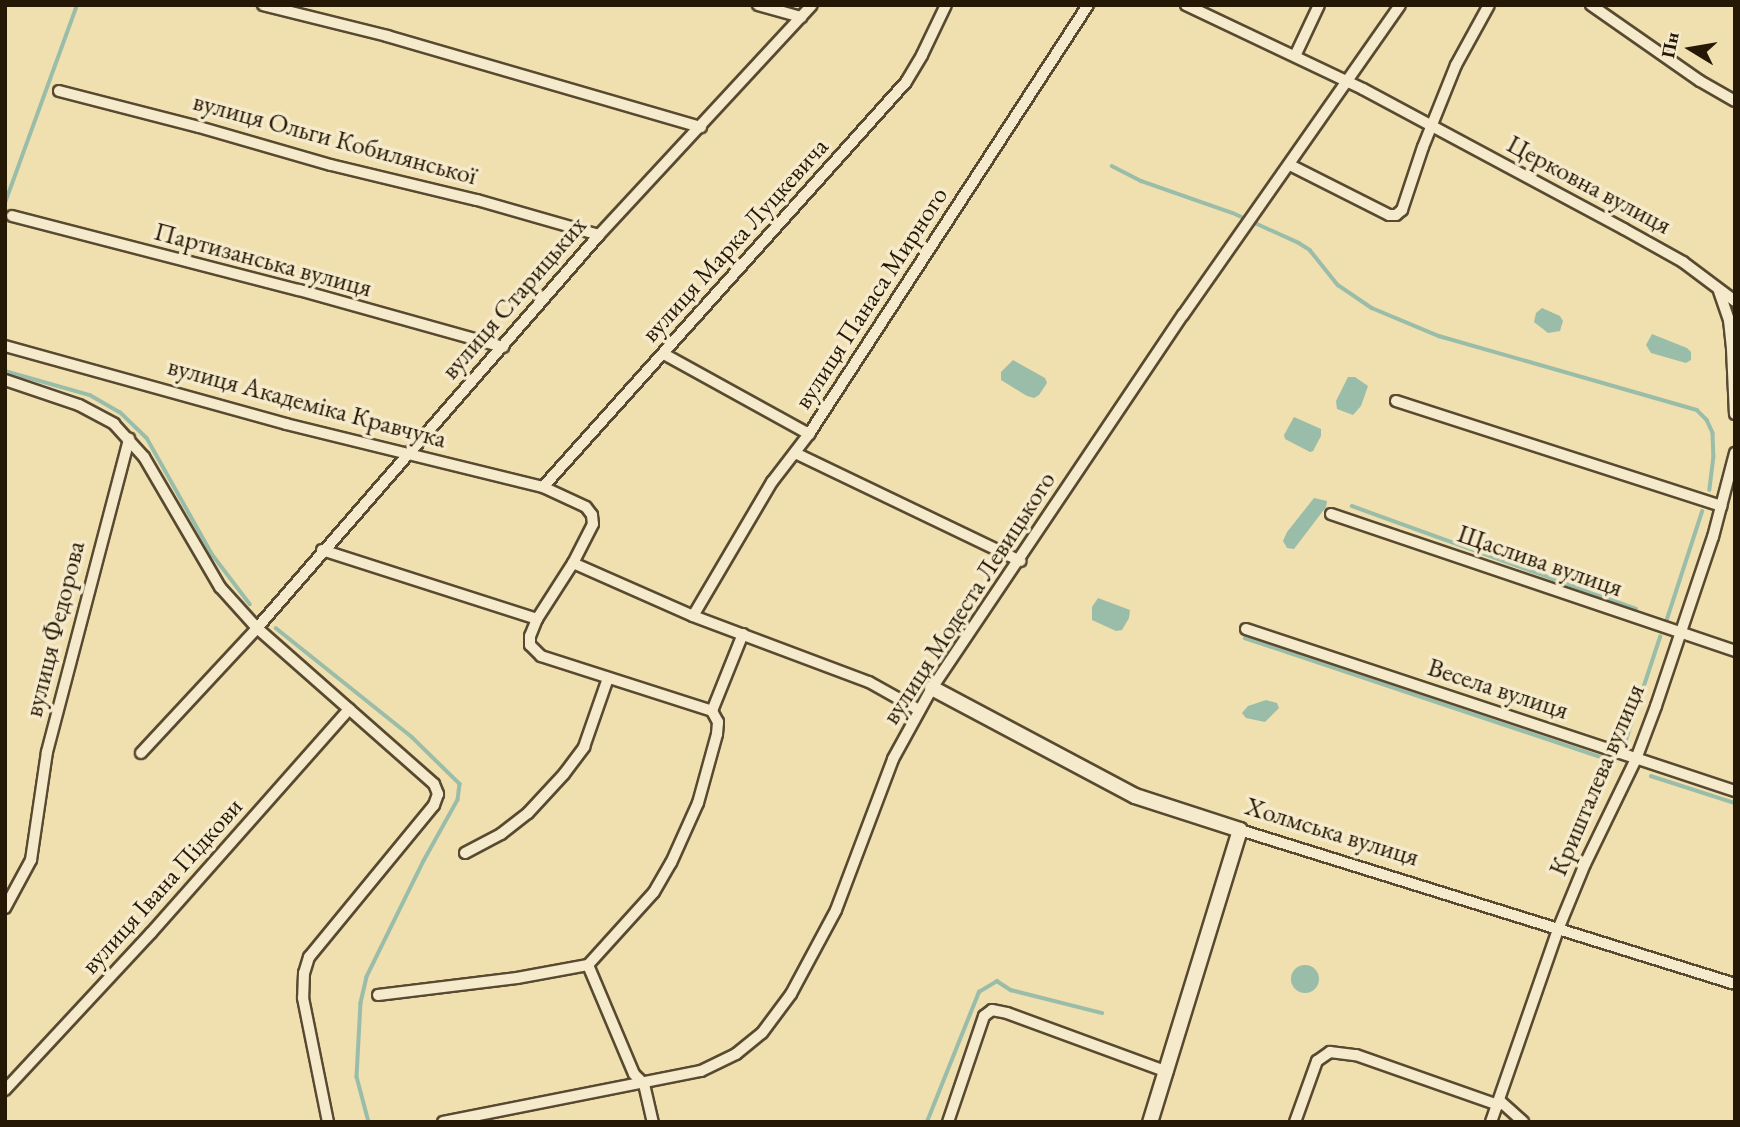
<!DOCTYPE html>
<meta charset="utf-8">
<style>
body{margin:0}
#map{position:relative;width:1740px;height:1127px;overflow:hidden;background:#f0dfaf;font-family:"EB Garamond",serif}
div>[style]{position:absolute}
.water>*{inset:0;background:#9abdaa}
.round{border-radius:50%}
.stream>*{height:3.5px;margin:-1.75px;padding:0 1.75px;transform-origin:1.75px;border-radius:1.75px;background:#9abdaa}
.roads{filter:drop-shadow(2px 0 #584a30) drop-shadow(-2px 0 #584a30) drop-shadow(0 2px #584a30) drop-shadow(0 -2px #584a30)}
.street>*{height:10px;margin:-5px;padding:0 5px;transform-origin:5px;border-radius:5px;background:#f5eacb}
.secondary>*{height:14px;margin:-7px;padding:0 7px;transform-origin:7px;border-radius:7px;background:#f5eacb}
span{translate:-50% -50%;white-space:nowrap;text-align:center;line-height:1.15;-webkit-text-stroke:7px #f5eacb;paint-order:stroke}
.street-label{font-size:26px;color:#251805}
.frame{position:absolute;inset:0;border:7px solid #251805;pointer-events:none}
.north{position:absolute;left:1656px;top:14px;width:70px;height:70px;-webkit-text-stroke:5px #f5eacb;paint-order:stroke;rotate:281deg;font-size:19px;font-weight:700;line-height:28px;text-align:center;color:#251805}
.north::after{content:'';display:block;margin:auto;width:24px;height:32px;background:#251805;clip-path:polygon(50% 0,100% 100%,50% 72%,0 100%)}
</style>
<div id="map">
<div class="water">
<div style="clip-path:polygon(1542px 308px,1560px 316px,1563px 321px,1560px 331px,1548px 333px,1534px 322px,1536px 313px)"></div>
<div style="clip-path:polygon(1652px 334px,1687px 348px,1691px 352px,1691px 360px,1686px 363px,1651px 353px,1646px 345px)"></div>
<div style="clip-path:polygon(1013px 360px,1045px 378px,1047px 383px,1039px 395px,1034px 398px,1027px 396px,1001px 380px,1001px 372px)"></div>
<div style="clip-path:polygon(1348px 377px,1355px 377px,1368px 386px,1361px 406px,1353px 415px,1337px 409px,1336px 401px)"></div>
<div style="clip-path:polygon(1294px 417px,1321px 429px,1321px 436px,1313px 451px,1310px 452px,1285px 439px,1284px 435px)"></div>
<div style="clip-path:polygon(1314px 498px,1327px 501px,1326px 507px,1294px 549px,1287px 548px,1283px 541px,1287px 532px)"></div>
<div style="clip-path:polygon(1098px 598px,1130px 610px,1129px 618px,1122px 630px,1116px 631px,1092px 620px,1092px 607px)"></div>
<div style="clip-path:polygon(1266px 700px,1277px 703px,1279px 708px,1265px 722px,1246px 718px,1242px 713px,1248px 706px)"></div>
<div class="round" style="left:1291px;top:965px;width:28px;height:28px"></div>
</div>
<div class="stream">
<div style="left:1112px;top:166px;width:33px;rotate:27deg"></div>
<div style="left:1141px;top:181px;width:97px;rotate:19.2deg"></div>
<div style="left:1233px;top:213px;width:72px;rotate:24.4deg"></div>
<div style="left:1299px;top:243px;width:13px;rotate:32deg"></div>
<div style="left:1310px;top:250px;width:45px;rotate:51.3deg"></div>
<div style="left:1338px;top:285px;width:41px;rotate:34.1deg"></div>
<div style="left:1372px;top:308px;width:73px;rotate:22.7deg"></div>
<div style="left:1439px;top:336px;width:268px;rotate:16deg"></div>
<div style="left:1697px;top:410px;width:14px;rotate:45deg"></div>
<div style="left:1707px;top:420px;width:14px;rotate:65deg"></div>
<div style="left:1713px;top:433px;width:23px;rotate:88deg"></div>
<div style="left:1714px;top:456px;width:34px;rotate:97deg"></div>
<div style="left:5px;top:203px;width:211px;rotate:-70deg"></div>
<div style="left:5px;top:371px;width:88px;rotate:15.8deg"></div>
<div style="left:90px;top:395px;width:34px;rotate:30deg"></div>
<div style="left:120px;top:412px;width:37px;rotate:44deg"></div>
<div style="left:147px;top:438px;width:133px;rotate:60.7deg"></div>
<div style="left:212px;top:554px;width:63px;rotate:52.8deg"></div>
<div style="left:1352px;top:506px;width:302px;rotate:19.9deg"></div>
<div style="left:1667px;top:619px;width:113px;rotate:-71.9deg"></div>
<div style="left:276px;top:628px;width:174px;rotate:38.7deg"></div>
<div style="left:412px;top:737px;width:67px;rotate:44.4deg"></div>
<div style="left:460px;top:784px;width:16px;rotate:97deg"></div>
<div style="left:458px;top:800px;width:70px;rotate:119.1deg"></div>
<div style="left:424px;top:861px;width:129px;rotate:116.2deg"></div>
<div style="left:367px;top:977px;width:27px;rotate:103deg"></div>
<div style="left:361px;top:1003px;width:74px;rotate:93.1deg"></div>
<div style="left:357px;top:1077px;width:47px;rotate:75.1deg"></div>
<div style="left:1245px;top:638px;width:390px;rotate:18.5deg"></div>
<div style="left:1625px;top:743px;width:112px;rotate:-71.7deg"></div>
<div style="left:1651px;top:776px;width:88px;rotate:17.8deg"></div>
<div style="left:927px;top:1122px;width:140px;rotate:-68.2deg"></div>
<div style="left:979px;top:992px;width:21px;rotate:-31deg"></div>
<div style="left:997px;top:981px;width:17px;rotate:33deg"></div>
<div style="left:1011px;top:990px;width:94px;rotate:14.2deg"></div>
</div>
<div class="roads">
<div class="street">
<div style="left:263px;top:5px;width:128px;rotate:14deg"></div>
<div style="left:387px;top:36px;width:327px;rotate:16.2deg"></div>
<div style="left:758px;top:5px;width:45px;rotate:15.6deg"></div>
<div style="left:1186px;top:5px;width:196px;rotate:25.4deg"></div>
<div style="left:1363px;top:89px;width:296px;rotate:28.2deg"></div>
<div style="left:1624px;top:229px;width:68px;rotate:29.2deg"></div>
<div style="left:1683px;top:262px;width:65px;rotate:36.9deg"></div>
<div style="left:1591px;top:5px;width:133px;rotate:34.9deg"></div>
<div style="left:1700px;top:81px;width:40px;rotate:29.7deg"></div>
<div style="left:1295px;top:56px;width:56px;rotate:-64.8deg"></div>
<div style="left:59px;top:91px;width:145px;rotate:14.4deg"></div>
<div style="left:199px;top:127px;width:137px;rotate:16.1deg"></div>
<div style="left:331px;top:165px;width:150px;rotate:13.5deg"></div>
<div style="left:477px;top:200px;width:127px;rotate:16deg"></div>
<div style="left:1290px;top:165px;width:111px;rotate:26.8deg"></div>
<div style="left:1389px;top:215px;width:7px"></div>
<div style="left:1396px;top:215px;width:8px;rotate:-40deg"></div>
<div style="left:1402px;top:210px;width:66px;rotate:-71.6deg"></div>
<div style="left:1423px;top:147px;width:88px;rotate:-68.1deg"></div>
<div style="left:1456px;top:65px;width:68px;rotate:-61.2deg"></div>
<div style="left:12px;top:216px;width:296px;rotate:14.5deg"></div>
<div style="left:299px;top:290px;width:212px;rotate:15.6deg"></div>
<div style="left:1719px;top:291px;width:31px;rotate:71deg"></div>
<div style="left:1729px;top:320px;width:29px;rotate:84deg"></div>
<div style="left:1732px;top:349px;width:65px;rotate:87.4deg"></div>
<div style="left:5px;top:346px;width:292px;rotate:15.5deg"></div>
<div style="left:286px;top:424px;width:265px;rotate:13.8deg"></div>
<div style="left:543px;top:487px;width:47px;rotate:24.9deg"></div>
<div style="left:586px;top:507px;width:10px;rotate:53deg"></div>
<div style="left:592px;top:515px;width:9px;rotate:84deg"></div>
<div style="left:593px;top:524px;width:44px;rotate:117.1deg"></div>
<div style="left:573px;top:563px;width:67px;rotate:122.7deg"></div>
<div style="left:537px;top:619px;width:18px;rotate:112deg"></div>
<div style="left:530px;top:636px;width:9px;rotate:90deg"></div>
<div style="left:530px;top:645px;width:16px;rotate:45deg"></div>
<div style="left:541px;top:656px;width:180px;rotate:17.8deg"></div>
<div style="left:664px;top:354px;width:166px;rotate:28.9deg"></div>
<div style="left:5px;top:380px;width:78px;rotate:18.7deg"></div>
<div style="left:79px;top:405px;width:40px;rotate:28deg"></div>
<div style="left:114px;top:424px;width:45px;rotate:47.7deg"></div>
<div style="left:144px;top:457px;width:151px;rotate:59.7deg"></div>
<div style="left:220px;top:587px;width:55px;rotate:47.9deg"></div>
<div style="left:257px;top:628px;width:236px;rotate:41.4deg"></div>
<div style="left:434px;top:784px;width:11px;rotate:68deg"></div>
<div style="left:438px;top:794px;width:12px;rotate:110deg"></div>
<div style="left:434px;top:805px;width:197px;rotate:129.4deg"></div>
<div style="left:309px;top:957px;width:17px;rotate:107deg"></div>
<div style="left:304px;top:973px;width:25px;rotate:92deg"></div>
<div style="left:303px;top:998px;width:126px;rotate:78.6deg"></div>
<div style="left:1396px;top:401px;width:342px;rotate:17.9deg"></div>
<div style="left:795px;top:453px;width:250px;rotate:25.6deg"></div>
<div style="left:543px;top:487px;width:544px;rotate:-48.13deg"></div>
<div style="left:906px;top:82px;width:31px;rotate:-59deg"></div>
<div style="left:922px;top:55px;width:55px;rotate:-64.4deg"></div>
<div style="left:1331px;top:514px;width:427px;rotate:18.7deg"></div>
<div style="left:322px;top:550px;width:226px;rotate:17.8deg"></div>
<div style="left:573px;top:563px;width:131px;rotate:23.8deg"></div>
<div style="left:693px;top:616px;width:188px;rotate:20.6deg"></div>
<div style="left:869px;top:682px;width:57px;rotate:29.2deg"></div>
<div style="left:693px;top:616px;width:156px;rotate:-59.5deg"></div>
<div style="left:772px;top:482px;width:61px;rotate:-52.4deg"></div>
<div style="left:809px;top:434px;width:512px;rotate:-56.96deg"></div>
<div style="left:1246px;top:629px;width:515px;rotate:18.33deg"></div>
<div style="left:712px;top:711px;width:83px;rotate:-68.1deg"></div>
<div style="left:141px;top:753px;width:171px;rotate:-47.1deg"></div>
<div style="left:257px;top:628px;width:521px;rotate:-48.97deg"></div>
<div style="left:599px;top:235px;width:313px;rotate:-47.2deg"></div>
<div style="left:1240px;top:830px;width:518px;rotate:17.28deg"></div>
<div style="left:465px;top:853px;width:41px;rotate:-27.8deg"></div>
<div style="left:501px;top:834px;width:34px;rotate:-38deg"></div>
<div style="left:528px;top:813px;width:53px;rotate:-47.3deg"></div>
<div style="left:564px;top:774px;width:34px;rotate:-53deg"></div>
<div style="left:584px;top:747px;width:73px;rotate:-70.8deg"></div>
<div style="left:5px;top:908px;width:55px;rotate:-61.6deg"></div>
<div style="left:31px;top:860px;width:109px;rotate:-81.6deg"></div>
<div style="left:47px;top:752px;width:324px;rotate:-75.3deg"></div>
<div style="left:588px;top:965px;width:118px;rotate:67.1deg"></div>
<div style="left:634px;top:1074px;width:14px;rotate:45deg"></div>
<div style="left:644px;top:1084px;width:39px;rotate:77deg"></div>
<div style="left:378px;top:995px;width:140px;rotate:-7deg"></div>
<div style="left:517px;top:978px;width:72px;rotate:-10.4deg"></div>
<div style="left:588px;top:965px;width:98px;rotate:-47.9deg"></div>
<div style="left:654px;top:892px;width:34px;rotate:-60deg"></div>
<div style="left:671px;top:863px;width:66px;rotate:-65.8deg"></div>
<div style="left:698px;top:803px;width:72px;rotate:-74.6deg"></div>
<div style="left:717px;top:734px;width:12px;rotate:-85deg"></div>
<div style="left:718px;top:722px;width:13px;rotate:-119deg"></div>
<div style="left:5px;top:1090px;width:214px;rotate:-47.1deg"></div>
<div style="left:151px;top:933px;width:299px;rotate:-48.5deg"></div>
<div style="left:1500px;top:1101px;width:31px;rotate:42deg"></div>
<div style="left:443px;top:1122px;width:263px;rotate:-11.2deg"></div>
<div style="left:701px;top:1071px;width:39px;rotate:-26deg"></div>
<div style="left:736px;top:1054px;width:33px;rotate:-39deg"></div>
<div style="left:762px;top:1033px;width:49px;rotate:-53.4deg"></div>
<div style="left:791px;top:994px;width:95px;rotate:-61.8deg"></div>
<div style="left:836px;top:910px;width:161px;rotate:-69.3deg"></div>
<div style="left:893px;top:759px;width:81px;rotate:-61.2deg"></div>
<div style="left:932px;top:688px;width:450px;rotate:-56.1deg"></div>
<div style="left:1183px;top:315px;width:378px;rotate:-55deg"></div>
<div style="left:948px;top:1122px;width:112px;rotate:-71.2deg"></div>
<div style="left:984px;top:1016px;width:10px;rotate:-37deg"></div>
<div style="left:992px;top:1010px;width:15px;rotate:11deg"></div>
<div style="left:1007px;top:1013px;width:171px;rotate:20.2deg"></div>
<div style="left:1295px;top:1122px;width:65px;rotate:-70.2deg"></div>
<div style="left:1317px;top:1061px;width:16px;rotate:-35deg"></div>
<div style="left:1330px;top:1052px;width:26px;rotate:7deg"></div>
<div style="left:1356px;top:1055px;width:151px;rotate:19.4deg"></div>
<div style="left:1491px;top:1122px;width:207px;rotate:-70.8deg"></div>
<div style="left:1559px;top:927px;width:68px;rotate:-67.6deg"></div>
<div style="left:1585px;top:864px;width:117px;rotate:-64.1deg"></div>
<div style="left:1636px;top:759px;width:57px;rotate:-69.3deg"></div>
<div style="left:1656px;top:706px;width:178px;rotate:-71.4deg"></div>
<div style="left:1713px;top:537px;width:87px;rotate:-75.3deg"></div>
</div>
<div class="secondary">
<div style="left:932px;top:688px;width:230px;rotate:28deg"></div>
<div style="left:1135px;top:796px;width:110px;rotate:17.9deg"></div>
<div style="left:1240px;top:830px;width:306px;rotate:107.1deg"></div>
</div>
</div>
<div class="street-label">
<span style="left:335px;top:139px;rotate:15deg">вулиця Ольги Кобилянської</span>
<span style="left:1589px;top:185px;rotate:28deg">Церковна вулиця</span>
<span style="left:735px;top:240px;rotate:-48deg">вулиця Марка Луцкевича</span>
<span style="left:263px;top:260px;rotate:15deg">Партизанська вулиця</span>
<span style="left:514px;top:298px;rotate:-49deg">вулиця Старицьких</span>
<span style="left:871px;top:298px;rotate:-57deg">вулиця Панаса Мирного</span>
<span style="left:307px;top:403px;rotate:15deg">вулиця Академіка Кравчука</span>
<span style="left:1540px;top:561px;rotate:19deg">Щаслива вулиця</span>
<span style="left:969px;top:598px;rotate:-57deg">вулиця Модеста Левицького</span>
<span style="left:55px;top:629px;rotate:-76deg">вулиця Федорова</span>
<span style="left:1498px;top:689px;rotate:18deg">Весела вулиця</span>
<span style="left:1597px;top:780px;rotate:-67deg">Кришталева вулиця</span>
<span style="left:1332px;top:832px;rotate:17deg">Холмська вулиця</span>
<span style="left:162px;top:886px;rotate:-48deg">вулиця Івана Підкови</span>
</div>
<div class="frame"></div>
<div class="north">Пн</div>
</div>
